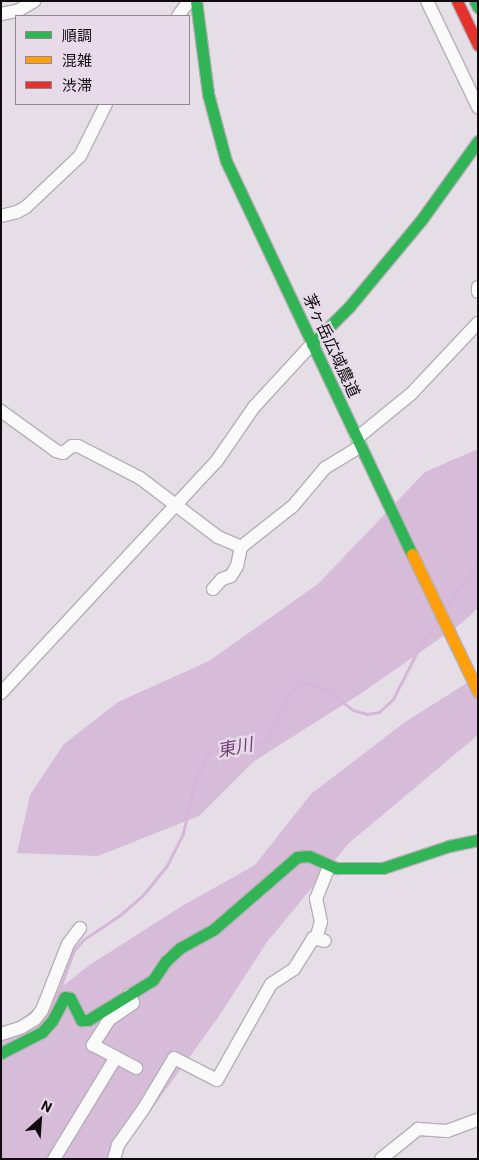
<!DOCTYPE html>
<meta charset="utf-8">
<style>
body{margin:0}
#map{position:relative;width:479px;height:1160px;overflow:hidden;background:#e5dee6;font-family:Roboto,"Noto Sans JP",sans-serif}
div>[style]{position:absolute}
.forest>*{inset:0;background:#d6bcd8}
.stream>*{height:3px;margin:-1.5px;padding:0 1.5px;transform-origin:1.5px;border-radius:1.5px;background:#d6b7d9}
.roads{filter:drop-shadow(1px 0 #b5b0b6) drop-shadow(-1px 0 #b5b0b6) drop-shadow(0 1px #b5b0b6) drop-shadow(0 -1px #b5b0b6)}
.street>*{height:12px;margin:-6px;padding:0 6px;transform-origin:6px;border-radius:6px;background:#fbfafb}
.fast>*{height:11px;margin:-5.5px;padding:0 5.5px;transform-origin:5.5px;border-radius:5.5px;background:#30b455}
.slow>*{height:11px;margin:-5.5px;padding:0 5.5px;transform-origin:5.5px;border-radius:5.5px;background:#ff9f0a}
.jam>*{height:11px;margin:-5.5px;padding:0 5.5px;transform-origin:5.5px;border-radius:5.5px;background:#e5322d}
span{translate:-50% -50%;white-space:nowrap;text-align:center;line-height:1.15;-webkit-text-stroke:4.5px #e8dbe9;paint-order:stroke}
.street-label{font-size:16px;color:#0f0b0f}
.water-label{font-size:18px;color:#723f77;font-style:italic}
.frame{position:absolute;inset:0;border:2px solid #0f0b0f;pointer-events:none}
.legend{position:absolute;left:15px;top:15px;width:175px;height:90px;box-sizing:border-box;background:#e8dbe9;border:1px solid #918892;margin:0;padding:6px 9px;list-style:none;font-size:15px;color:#0f0b0f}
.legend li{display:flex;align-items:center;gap:10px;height:25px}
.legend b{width:25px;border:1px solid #918892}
.north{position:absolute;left:15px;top:1095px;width:50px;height:50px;-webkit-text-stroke:4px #e8dbe9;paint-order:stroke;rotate:26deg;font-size:14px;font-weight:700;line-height:20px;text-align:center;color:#0f0b0f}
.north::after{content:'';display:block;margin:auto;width:18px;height:22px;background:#0f0b0f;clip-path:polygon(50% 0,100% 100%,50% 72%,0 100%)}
</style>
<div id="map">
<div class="forest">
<div style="clip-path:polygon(478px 449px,478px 608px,462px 623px,360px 694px,253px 762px,199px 816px,98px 856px,17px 853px,30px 795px,64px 744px,118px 702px,209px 661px,318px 584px,425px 472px)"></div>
<div style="clip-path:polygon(478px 676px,478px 735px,349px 843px,267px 942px,217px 1019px,149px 1113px,108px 1159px,1px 1159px,1px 1035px,88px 966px,182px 906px,255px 865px,311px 794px,405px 722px)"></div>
</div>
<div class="stream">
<div style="left:445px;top:609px;width:57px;rotate:-54.9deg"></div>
<div style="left:57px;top:996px;width:49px;rotate:-69.7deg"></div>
<div style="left:74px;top:950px;width:13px;rotate:-48deg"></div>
<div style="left:83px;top:940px;width:45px;rotate:-34deg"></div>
<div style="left:120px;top:915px;width:30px;rotate:-41deg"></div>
<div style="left:143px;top:895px;width:36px;rotate:-51deg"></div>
<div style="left:166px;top:867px;width:38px;rotate:-63deg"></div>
<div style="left:183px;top:833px;width:53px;rotate:-77deg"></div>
<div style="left:195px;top:781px;width:30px;rotate:-64deg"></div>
<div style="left:208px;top:754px;width:14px;rotate:-25deg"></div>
<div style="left:221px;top:748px;width:22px;rotate:3deg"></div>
<div style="left:243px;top:749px;width:24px;rotate:-19deg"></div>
<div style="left:266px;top:741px;width:52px;rotate:-63.9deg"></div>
<div style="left:289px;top:694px;width:18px;rotate:-38deg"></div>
<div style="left:303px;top:683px;width:7px"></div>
<div style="left:310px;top:683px;width:17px;rotate:21deg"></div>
<div style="left:326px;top:689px;width:34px;rotate:38deg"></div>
<div style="left:353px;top:710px;width:15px;rotate:16deg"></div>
<div style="left:367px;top:714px;width:12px;rotate:-9deg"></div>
<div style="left:379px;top:712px;width:19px;rotate:-43deg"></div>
<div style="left:393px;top:699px;width:59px;rotate:-63deg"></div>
<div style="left:420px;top:646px;width:32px;rotate:-55deg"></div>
</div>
<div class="roads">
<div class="street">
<div style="left:427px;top:1px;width:118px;rotate:64.3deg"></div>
<div style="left:1px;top:14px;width:16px;rotate:-11deg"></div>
<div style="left:17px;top:11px;width:20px;rotate:-30deg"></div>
<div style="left:178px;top:16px;width:19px;rotate:-54deg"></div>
<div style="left:1px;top:216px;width:16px;rotate:-14deg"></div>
<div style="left:17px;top:212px;width:10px;rotate:-29deg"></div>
<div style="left:26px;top:207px;width:74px;rotate:-43.4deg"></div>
<div style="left:80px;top:156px;width:58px;rotate:-63.4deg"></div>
<div style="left:478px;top:287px;width:5px;rotate:90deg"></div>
<div style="left:1px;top:411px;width:68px;rotate:36deg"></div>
<div style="left:56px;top:451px;width:7px;rotate:16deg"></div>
<div style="left:63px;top:453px;width:11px;rotate:-38deg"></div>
<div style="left:72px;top:446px;width:6px"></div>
<div style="left:78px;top:446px;width:70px;rotate:27.3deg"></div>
<div style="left:140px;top:478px;width:98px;rotate:37.1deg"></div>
<div style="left:218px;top:537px;width:25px;rotate:23deg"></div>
<div style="left:357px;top:438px;width:70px;rotate:-39.2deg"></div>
<div style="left:411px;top:394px;width:98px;rotate:-46.7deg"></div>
<div style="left:213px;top:589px;width:13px;rotate:-48deg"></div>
<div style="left:222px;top:579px;width:9px;rotate:-18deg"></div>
<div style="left:231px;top:576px;width:12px;rotate:-59deg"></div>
<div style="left:237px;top:566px;width:19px;rotate:-78deg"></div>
<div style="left:241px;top:547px;width:66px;rotate:-38.3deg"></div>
<div style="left:293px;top:506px;width:50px;rotate:-49.9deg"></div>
<div style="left:325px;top:468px;width:42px;rotate:-31.4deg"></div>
<div style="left:1px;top:693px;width:316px;rotate:-47.1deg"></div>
<div style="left:216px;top:462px;width:67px;rotate:-55.4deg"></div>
<div style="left:254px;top:407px;width:86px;rotate:-47.4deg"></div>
<div style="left:316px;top:939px;width:18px;rotate:-74deg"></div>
<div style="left:321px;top:922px;width:24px;rotate:-102deg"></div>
<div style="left:316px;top:899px;width:35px;rotate:-68deg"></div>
<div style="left:129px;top:995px;width:9px;rotate:63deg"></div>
<div style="left:133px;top:1003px;width:29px;rotate:145deg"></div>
<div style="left:109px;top:1020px;width:30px;rotate:123deg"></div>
<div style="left:93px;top:1045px;width:49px;rotate:28.1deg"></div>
<div style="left:1px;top:1034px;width:22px;rotate:-18deg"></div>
<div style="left:22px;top:1027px;width:15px;rotate:-32deg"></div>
<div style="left:35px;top:1019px;width:11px;rotate:-52deg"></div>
<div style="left:42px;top:1010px;width:71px;rotate:-68.5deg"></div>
<div style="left:68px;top:944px;width:20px;rotate:-53deg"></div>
<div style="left:54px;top:1159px;width:119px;rotate:-58.7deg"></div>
<div style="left:114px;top:1159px;width:15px;rotate:-74deg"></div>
<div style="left:118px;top:1145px;width:45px;rotate:-54.9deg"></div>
<div style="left:144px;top:1108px;width:58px;rotate:-59deg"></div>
<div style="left:174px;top:1058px;width:48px;rotate:27.1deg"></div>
<div style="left:217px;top:1080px;width:110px;rotate:-60.6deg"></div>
<div style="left:271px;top:984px;width:27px;rotate:-33deg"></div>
<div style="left:294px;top:969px;width:36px;rotate:-58deg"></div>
<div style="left:313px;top:938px;width:12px;rotate:14deg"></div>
<div style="left:381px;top:1159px;width:48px;rotate:-39deg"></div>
<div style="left:418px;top:1129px;width:29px;rotate:4deg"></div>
<div style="left:447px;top:1131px;width:33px;rotate:-20deg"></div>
</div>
<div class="fast">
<div style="left:196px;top:1px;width:94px;rotate:82.6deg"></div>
<div style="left:208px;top:94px;width:69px;rotate:75deg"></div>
<div style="left:226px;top:161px;width:435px;rotate:64.7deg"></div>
<div style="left:475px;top:1px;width:7px;rotate:63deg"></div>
<div style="left:312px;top:344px;width:52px;rotate:-45deg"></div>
<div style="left:349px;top:307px;width:114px;rotate:-50.3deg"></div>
<div style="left:422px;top:219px;width:96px;rotate:-54.3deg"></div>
<div style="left:1px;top:1053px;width:46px;rotate:-27.1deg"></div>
<div style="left:42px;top:1032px;width:15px;rotate:-48deg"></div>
<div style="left:52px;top:1021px;width:27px;rotate:-62deg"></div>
<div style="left:65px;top:997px;width:5px;rotate:11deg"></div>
<div style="left:70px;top:998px;width:25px;rotate:63deg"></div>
<div style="left:81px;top:1020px;width:7px"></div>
<div style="left:88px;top:1020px;width:76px;rotate:-31.6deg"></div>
<div style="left:153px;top:980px;width:23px;rotate:-56deg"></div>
<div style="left:166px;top:961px;width:19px;rotate:-43deg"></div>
<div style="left:180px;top:948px;width:39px;rotate:-29deg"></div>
<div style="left:214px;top:929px;width:110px;rotate:-40.9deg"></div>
<div style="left:297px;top:857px;width:12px;rotate:-5deg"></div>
<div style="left:309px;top:856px;width:30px;rotate:24deg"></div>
<div style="left:336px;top:868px;width:47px"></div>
<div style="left:383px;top:868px;width:70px;rotate:-18.4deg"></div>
<div style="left:449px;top:846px;width:30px;rotate:-12deg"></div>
</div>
<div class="slow">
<div style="left:412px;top:554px;width:153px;rotate:64.4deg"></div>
</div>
<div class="jam">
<div style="left:457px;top:1px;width:49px;rotate:64.5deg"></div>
</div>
</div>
<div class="street-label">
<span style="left:331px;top:346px;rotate:65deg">茅ヶ岳広域農道</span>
</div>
<div class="water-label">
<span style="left:235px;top:748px;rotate:-11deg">東川</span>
</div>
<div class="frame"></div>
<ul class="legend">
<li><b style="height:6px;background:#30b455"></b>順調</li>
<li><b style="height:6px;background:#ff9f0a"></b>混雑</li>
<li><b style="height:6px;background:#e5322d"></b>渋滞</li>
</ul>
<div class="north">N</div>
</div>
